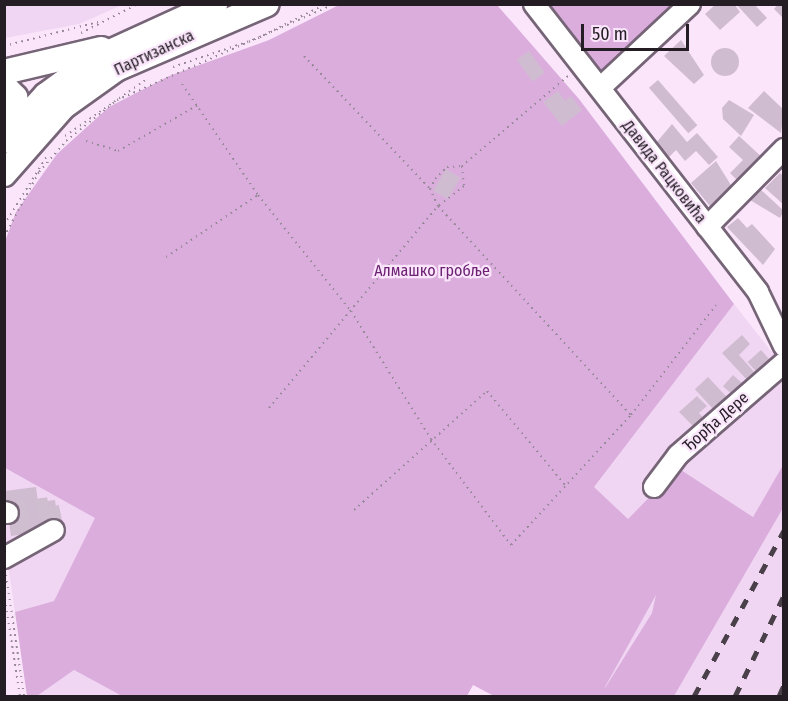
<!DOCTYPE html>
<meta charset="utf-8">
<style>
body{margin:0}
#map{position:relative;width:788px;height:701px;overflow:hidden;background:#fae5fb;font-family:"Fira Sans Condensed",sans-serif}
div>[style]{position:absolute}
.built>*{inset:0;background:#f0d6f2}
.green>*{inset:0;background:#daaddd}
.building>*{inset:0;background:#d0bcd1;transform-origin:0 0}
.round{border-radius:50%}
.minor-tunnel>*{height:20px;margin-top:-10px;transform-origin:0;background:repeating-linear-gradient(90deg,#cfbdd0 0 20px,transparent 0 30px)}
.path>*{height:2px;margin-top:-1px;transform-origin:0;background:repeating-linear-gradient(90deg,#978998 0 1.5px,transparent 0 6px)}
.roads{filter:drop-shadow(2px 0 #766477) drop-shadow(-2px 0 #766477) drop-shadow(0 2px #766477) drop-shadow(0 -2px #766477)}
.minor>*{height:20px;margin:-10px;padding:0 10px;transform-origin:10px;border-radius:10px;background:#fff}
.major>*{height:24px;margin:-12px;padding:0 12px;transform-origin:12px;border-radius:12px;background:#fff}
.rail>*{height:4.5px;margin-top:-2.25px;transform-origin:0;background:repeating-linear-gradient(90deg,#4a404a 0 10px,transparent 0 20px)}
span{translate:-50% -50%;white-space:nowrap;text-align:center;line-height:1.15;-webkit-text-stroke:4.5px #fae5fb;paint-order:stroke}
.street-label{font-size:16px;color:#241d24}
.park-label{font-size:16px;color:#6c2173}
.frame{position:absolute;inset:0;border:6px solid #241d24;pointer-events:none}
.scale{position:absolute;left:581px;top:24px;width:108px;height:27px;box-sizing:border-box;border:3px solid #241d24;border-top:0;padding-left:8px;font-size:18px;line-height:21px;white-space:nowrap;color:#241d24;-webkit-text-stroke:4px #fae5fb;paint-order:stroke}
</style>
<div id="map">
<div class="built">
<div style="clip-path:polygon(5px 4px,122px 4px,122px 5px,79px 24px,5px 38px)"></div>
<div style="clip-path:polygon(734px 304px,777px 359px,783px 359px,783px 465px,753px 517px,678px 468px,628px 519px,593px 487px)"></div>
<div style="clip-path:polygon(4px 468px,96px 518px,54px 601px,15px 612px,5px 544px)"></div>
<div style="clip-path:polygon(783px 508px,783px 696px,600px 696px,656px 594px)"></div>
<div style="clip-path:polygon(74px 670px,122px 696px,37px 696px)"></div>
</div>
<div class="green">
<div style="clip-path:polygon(evenodd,339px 5px,497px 5px,579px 99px,734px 304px,594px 487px,628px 519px,678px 468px,753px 517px,783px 465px,783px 508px,674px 696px,494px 696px,473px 685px,467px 696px,122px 696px,74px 670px,37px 696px,27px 696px,15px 612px,54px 601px,95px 518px,5px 468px,4px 244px,16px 212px,57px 154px,109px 107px,169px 76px,269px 40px,339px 5px,656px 595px,652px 613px,605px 688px,605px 687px,656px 595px)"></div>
<div style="clip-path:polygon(544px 5px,677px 5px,601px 74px)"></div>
</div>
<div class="building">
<div style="clip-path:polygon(716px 4px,734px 4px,740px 12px,720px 30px,705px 14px)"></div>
<div style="clip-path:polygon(736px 4px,754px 4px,767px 18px,757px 27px)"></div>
<div style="clip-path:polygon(778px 4px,784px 4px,784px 19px,774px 9px)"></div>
<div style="clip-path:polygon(681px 40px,704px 75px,694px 84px,664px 56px)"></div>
<div class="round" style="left:711px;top:48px;width:28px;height:28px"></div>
<div style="left:529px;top:51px;width:27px;height:15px;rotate:54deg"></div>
<div style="left:658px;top:80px;width:60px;height:12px;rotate:49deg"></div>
<div style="clip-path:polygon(558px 91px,565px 101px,571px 96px,582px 110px,562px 126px,543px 102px)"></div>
<div style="clip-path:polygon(764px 91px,784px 110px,781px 133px,748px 108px)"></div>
<div style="clip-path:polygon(729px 100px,754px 115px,741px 136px,723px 119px,722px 108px)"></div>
<div style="clip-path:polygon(672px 124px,687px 142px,697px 133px,718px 157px,709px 165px,696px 151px,685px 161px,676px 150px,669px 157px,656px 143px)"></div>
<div style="clip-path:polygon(739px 136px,764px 159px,740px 183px,730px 173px,743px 160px,729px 147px)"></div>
<div style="clip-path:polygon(716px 161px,734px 190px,714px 211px,691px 183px)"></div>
<div style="left:446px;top:169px;width:17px;height:25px;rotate:31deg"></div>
<div style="clip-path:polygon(780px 173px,784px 177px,784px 205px,765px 188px)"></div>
<div style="clip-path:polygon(760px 189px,784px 211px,780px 218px,750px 200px)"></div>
<div style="clip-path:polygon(738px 218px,747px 228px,752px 224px,775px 249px,763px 265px,727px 227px)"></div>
<div style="clip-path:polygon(742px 335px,750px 344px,739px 355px,756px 374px,748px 381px,722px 353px)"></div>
<div style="left:761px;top:350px;width:15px;height:18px;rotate:48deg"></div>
<div style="left:733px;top:375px;width:15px;height:15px;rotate:42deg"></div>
<div style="left:708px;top:377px;width:34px;height:18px;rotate:47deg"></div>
<div style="clip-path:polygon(697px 396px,707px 406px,699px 413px,706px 421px,696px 429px,679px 412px)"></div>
<div style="clip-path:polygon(36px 487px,38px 502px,55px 500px,59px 529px,11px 536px,5px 491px)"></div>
</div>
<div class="minor-tunnel">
<div style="left:18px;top:512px;width:23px;rotate:80deg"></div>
<div style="left:8px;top:513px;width:41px;rotate:-8.3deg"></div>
<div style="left:49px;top:507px;width:24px;rotate:78deg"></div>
</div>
<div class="path">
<div style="left:81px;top:33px;width:64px;rotate:-27deg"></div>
<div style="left:4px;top:46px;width:97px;rotate:-14.3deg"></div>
<div style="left:304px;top:56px;width:183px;rotate:46.5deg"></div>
<div style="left:173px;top:67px;width:90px;rotate:-18.8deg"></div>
<div style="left:258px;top:38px;width:76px;rotate:-26.6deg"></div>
<div style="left:568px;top:76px;width:139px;rotate:139.7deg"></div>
<div style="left:462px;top:166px;width:20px;rotate:84deg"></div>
<div style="left:464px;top:186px;width:33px;rotate:142deg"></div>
<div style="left:438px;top:206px;width:284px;rotate:47.3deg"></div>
<div style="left:182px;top:84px;width:135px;rotate:55.6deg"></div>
<div style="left:258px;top:195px;width:149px;rotate:51.3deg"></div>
<div style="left:351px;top:311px;width:151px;rotate:58deg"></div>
<div style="left:431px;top:439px;width:133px;rotate:53deg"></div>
<div style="left:511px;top:545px;width:177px;rotate:-47.3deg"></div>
<div style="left:631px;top:415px;width:139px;rotate:-52.3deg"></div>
<div style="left:65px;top:136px;width:101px;rotate:-34.9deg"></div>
<div style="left:86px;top:141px;width:34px;rotate:17deg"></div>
<div style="left:118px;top:151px;width:92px;rotate:-29.9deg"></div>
<div style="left:4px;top:225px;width:81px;rotate:-58.1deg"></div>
<div style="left:4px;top:237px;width:74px;rotate:-61.7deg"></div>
<div style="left:39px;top:172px;width:41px;rotate:-48.9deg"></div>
<div style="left:66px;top:141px;width:65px;rotate:-38.8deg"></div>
<div style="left:117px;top:100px;width:238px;rotate:-23.8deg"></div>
<div style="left:166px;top:257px;width:111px;rotate:-34deg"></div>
<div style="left:269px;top:408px;width:263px;rotate:-50.1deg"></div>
<div style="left:438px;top:206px;width:19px;rotate:-115deg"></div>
<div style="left:430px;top:189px;width:11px;rotate:-63deg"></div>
<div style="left:435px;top:179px;width:17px;rotate:-45deg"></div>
<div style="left:447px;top:167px;width:14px;rotate:-4deg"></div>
<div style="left:354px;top:510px;width:178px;rotate:-41.8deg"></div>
<div style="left:487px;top:391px;width:122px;rotate:50.3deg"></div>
<div style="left:6px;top:575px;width:122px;rotate:81.5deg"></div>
<div style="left:4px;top:593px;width:104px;rotate:81.2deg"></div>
</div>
<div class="roads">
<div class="minor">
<div style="left:534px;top:4px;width:365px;rotate:52.1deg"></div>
<div style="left:758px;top:292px;width:60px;rotate:64.3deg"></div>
<div style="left:600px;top:88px;width:123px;rotate:-43deg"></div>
<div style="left:707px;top:227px;width:110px;rotate:-45.4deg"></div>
<div style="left:654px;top:487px;width:40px;rotate:-53deg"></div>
<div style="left:678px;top:455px;width:140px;rotate:-41deg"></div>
<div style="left:4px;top:512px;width:4px;rotate:14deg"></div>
<div style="left:4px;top:558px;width:57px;rotate:-29.2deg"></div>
</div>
<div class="major">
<div style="left:4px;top:72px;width:100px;rotate:-13.3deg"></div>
<div style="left:4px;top:86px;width:16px;rotate:45deg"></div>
<div style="left:15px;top:97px;width:27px;rotate:86deg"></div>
<div style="left:4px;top:141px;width:62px;rotate:-47.6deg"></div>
<div style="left:46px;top:95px;width:63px;rotate:-36deg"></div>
<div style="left:97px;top:58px;width:130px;rotate:-24.6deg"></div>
<div style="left:4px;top:174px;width:89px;rotate:-48.6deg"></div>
<div style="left:63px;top:107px;width:65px;rotate:-35.6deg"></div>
<div style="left:116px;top:69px;width:164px;rotate:-23.3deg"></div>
</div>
</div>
<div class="rail">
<div style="left:694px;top:696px;width:189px;rotate:-61.5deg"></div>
<div style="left:735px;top:696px;width:112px;rotate:-64.1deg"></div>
<div style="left:779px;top:696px;width:12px;rotate:-66deg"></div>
</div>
<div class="street-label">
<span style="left:154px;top:53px;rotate:-25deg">Партизанска</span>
<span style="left:664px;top:172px;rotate:52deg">Давида Рацковића</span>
<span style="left:716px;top:422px;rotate:-41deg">Ђорђа Дере</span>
</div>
<div class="park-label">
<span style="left:432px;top:271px">Алмашко гробље</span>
</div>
<div class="frame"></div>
<div class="scale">50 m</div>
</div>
